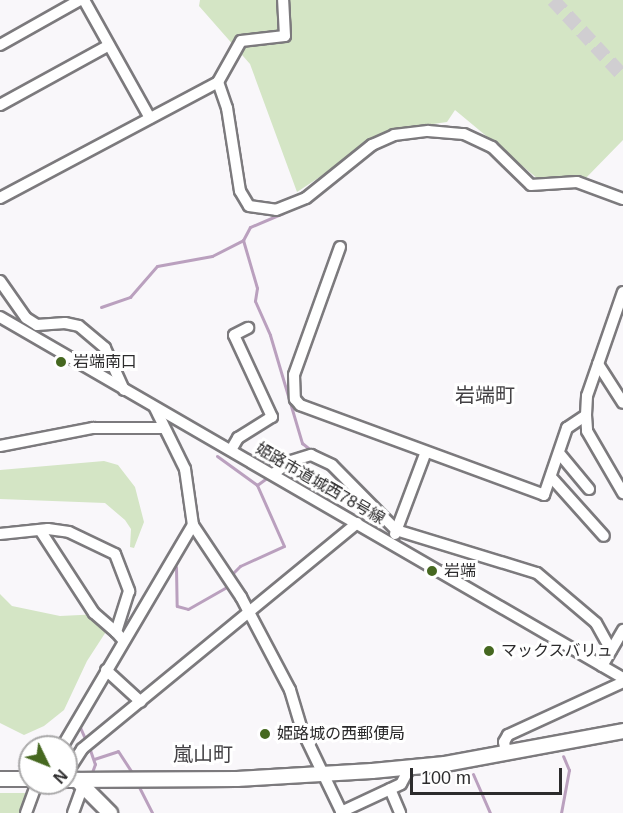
<!DOCTYPE html>
<meta charset="utf-8">
<style>
body{margin:0}
#map{position:relative;width:623px;height:813px;overflow:hidden;background:#f9f7fa;font-family:Helvetica,"Noto Sans JP",sans-serif}
div>[style]{position:absolute}
.green>*{inset:0;background:#d4e5c5}
.stream>*{height:3px;margin:-1.5px;padding:0 1.5px;transform-origin:1.5px;border-radius:1.5px;background:#baa0be}
.tertiary-tunnel>*{height:14px;margin-top:-7px;transform-origin:0;background:repeating-linear-gradient(90deg,#d0ced1 0 14px,transparent 0 21px)}
.roads{filter:drop-shadow(2px 0 #7c7a7d) drop-shadow(-2px 0 #7c7a7d) drop-shadow(0 2px #7c7a7d) drop-shadow(0 -2px #7c7a7d)}
.minor>*{height:10px;margin:-5px;padding:0 5px;transform-origin:5px;border-radius:5px;background:#fff}
.tertiary>*{height:14px;margin:-7px;padding:0 7px;transform-origin:7px;border-radius:7px;background:#fff}
.dots>*{width:16px;height:16px;translate:-50% -50%;box-sizing:border-box;border:3px solid #fff;border-radius:50%}
span{translate:-50% -50%;white-space:nowrap;text-align:center;line-height:1.15;-webkit-text-stroke:6px #fff;paint-order:stroke}
.poi-label{font-size:16px;color:#2c2b2c}
.left{translate:0 -50%;text-align:left}
.street-label{font-size:16px;color:#2c2b2c}
.quarter-label{font-size:20px;color:#444245}
.north{position:absolute;left:18px;top:735px;width:60px;height:60px;box-sizing:border-box;background:#fff;border:2px solid #abaaab;border-radius:50%;rotate:133deg;font-size:16px;font-weight:700;line-height:24px;text-align:center;color:#2c2b2c}
.north::after{content:'';display:block;margin:auto;width:21px;height:27px;background:#466820;clip-path:polygon(50% 0,100% 100%,50% 72%,0 100%)}
.scale{position:absolute;left:410px;top:768px;width:152px;height:27px;box-sizing:border-box;border:3px solid #2c2b2c;border-top:0;padding-left:8px;font-size:18px;line-height:21px;white-space:nowrap;color:#2c2b2c;-webkit-text-stroke:4px #fff;paint-order:stroke}
</style>
<div id="map">
<div class="green">
<div style="clip-path:polygon(200px 0,623px 0,623px 140px,582px 182px,544px 184px,455px 110px,447px 122px,391px 130px,297px 192px,250px 64px,199px 6px)"></div>
<div style="clip-path:polygon(104px 461px,118px 465px,135px 487px,144px 522px,134px 548px,130px 547px,131px 529px,125px 520px,105px 503px,0 499px,0 470px)"></div>
<div style="clip-path:polygon(0 594px,12px 606px,60px 616px,101px 614px,111px 624px,87px 661px,64px 710px,44px 726px,24px 735px,0 723px)"></div>
<div style="clip-path:polygon(0 793px,25px 793px,28px 803px,24px 813px,0 813px)"></div>
</div>
<div class="stream">
<div style="left:283px;top:213px;width:36px;rotate:157deg"></div>
<div style="left:250px;top:227px;width:15px;rotate:118deg"></div>
<div style="left:243px;top:240px;width:50px;rotate:73.7deg"></div>
<div style="left:257px;top:288px;width:13px;rotate:99deg"></div>
<div style="left:255px;top:301px;width:37px;rotate:66deg"></div>
<div style="left:270px;top:335px;width:113px;rotate:73.5deg"></div>
<div style="left:302px;top:443px;width:13px;rotate:39deg"></div>
<div style="left:101px;top:307px;width:31px;rotate:-19deg"></div>
<div style="left:130px;top:297px;width:41px;rotate:-48.9deg"></div>
<div style="left:157px;top:266px;width:56px;rotate:-10.3deg"></div>
<div style="left:212px;top:256px;width:35px;rotate:-27deg"></div>
<div style="left:159px;top:431px;width:26px;rotate:61deg"></div>
<div style="left:217px;top:456px;width:49px;rotate:35.9deg"></div>
<div style="left:176px;top:567px;width:39px;rotate:89deg"></div>
<div style="left:177px;top:606px;width:11px;rotate:15deg"></div>
<div style="left:188px;top:609px;width:48px;rotate:-29.7deg"></div>
<div style="left:231px;top:575px;width:13px;rotate:-45deg"></div>
<div style="left:240px;top:566px;width:48px;rotate:-24.4deg"></div>
<div style="left:284px;top:546px;width:67px;rotate:-113.9deg"></div>
<div style="left:257px;top:485px;width:14px;rotate:-36deg"></div>
<div style="left:122px;top:634px;width:66px;rotate:-58.7deg"></div>
<div style="left:79px;top:725px;width:17px;rotate:66deg"></div>
<div style="left:89px;top:747px;width:18px;rotate:71deg"></div>
<div style="left:95px;top:764px;width:12px;rotate:110deg"></div>
<div style="left:94px;top:759px;width:25px;rotate:-18deg"></div>
<div style="left:118px;top:751px;width:30px;rotate:57deg"></div>
<div style="left:473px;top:774px;width:43px;rotate:66.4deg"></div>
<div style="left:138px;top:785px;width:31px;rotate:63deg"></div>
<div style="left:561px;top:813px;width:44px;rotate:-79.5deg"></div>
<div style="left:569px;top:770px;width:15px;rotate:-113deg"></div>
</div>
<div class="tertiary-tunnel">
<div style="left:553px;top:0;width:103px;rotate:47.4deg"></div>
</div>
<div class="roads">
<div class="minor">
<div style="left:84px;top:0;width:135px;rotate:60.8deg"></div>
<div style="left:0;top:45px;width:92px;rotate:-29.4deg"></div>
<div style="left:218px;top:82px;width:47px;rotate:-60.7deg"></div>
<div style="left:241px;top:41px;width:44px;rotate:-6.5deg"></div>
<div style="left:285px;top:36px;width:36px;rotate:-93deg"></div>
<div style="left:0;top:105px;width:124px;rotate:-28.8deg"></div>
<div style="left:0;top:198px;width:247px;rotate:-28deg"></div>
<div style="left:218px;top:82px;width:28px;rotate:71deg"></div>
<div style="left:227px;top:108px;width:84px;rotate:81.1deg"></div>
<div style="left:240px;top:191px;width:17px;rotate:59deg"></div>
<div style="left:249px;top:206px;width:27px;rotate:8deg"></div>
<div style="left:276px;top:210px;width:32px;rotate:-22deg"></div>
<div style="left:306px;top:198px;width:85px;rotate:-38.8deg"></div>
<div style="left:372px;top:145px;width:24px;rotate:-24deg"></div>
<div style="left:394px;top:135px;width:34px;rotate:-7deg"></div>
<div style="left:428px;top:131px;width:36px;rotate:5deg"></div>
<div style="left:464px;top:134px;width:31px;rotate:25deg"></div>
<div style="left:492px;top:147px;width:54px;rotate:44.3deg"></div>
<div style="left:531px;top:185px;width:46px;rotate:-3.7deg"></div>
<div style="left:577px;top:182px;width:49px;rotate:20.3deg"></div>
<div style="left:340px;top:247px;width:136px;rotate:109.8deg"></div>
<div style="left:294px;top:375px;width:24px;rotate:88deg"></div>
<div style="left:295px;top:399px;width:8px;rotate:50deg"></div>
<div style="left:300px;top:405px;width:260px;rotate:20.2deg"></div>
<div style="left:544px;top:495px;width:71px;rotate:-71.1deg"></div>
<div style="left:567px;top:428px;width:23px;rotate:-34deg"></div>
<div style="left:0;top:281px;width:45px;rotate:54.9deg"></div>
<div style="left:26px;top:318px;width:13px;rotate:32deg"></div>
<div style="left:37px;top:325px;width:28px;rotate:-4deg"></div>
<div style="left:65px;top:323px;width:14px;rotate:12deg"></div>
<div style="left:79px;top:326px;width:34px;rotate:40deg"></div>
<div style="left:105px;top:348px;width:46px;rotate:65.7deg"></div>
<div style="left:623px;top:292px;width:110px;rotate:109.1deg"></div>
<div style="left:587px;top:396px;width:19px;rotate:93deg"></div>
<div style="left:586px;top:415px;width:16px;rotate:86deg"></div>
<div style="left:587px;top:431px;width:72px;rotate:59.9deg"></div>
<div style="left:0;top:317px;width:720px;rotate:30.09deg"></div>
<div style="left:598px;top:364px;width:46px;rotate:57.3deg"></div>
<div style="left:155px;top:408px;width:68px;rotate:63.8deg"></div>
<div style="left:185px;top:469px;width:57px;rotate:81.9deg"></div>
<div style="left:193px;top:525px;width:87px;rotate:56.3deg"></div>
<div style="left:241px;top:597px;width:105px;rotate:62.2deg"></div>
<div style="left:290px;top:690px;width:42px;rotate:73.3deg"></div>
<div style="left:302px;top:730px;width:92px;rotate:64.3deg"></div>
<div style="left:0;top:446px;width:95px;rotate:-11deg"></div>
<div style="left:93px;top:428px;width:70px"></div>
<div style="left:231px;top:450px;width:14px;rotate:-60deg"></div>
<div style="left:238px;top:438px;width:40px;rotate:-32deg"></div>
<div style="left:272px;top:417px;width:90px;rotate:-114.9deg"></div>
<div style="left:234px;top:335px;width:16px;rotate:-27deg"></div>
<div style="left:559px;top:453px;width:47px;rotate:50.2deg"></div>
<div style="left:273px;top:474px;width:22px;rotate:-36deg"></div>
<div style="left:291px;top:461px;width:21px;rotate:-17deg"></div>
<div style="left:311px;top:455px;width:23px;rotate:25deg"></div>
<div style="left:332px;top:465px;width:91px;rotate:45.4deg"></div>
<div style="left:396px;top:530px;width:147px;rotate:17deg"></div>
<div style="left:537px;top:573px;width:77px;rotate:40.3deg"></div>
<div style="left:596px;top:623px;width:31px;rotate:61deg"></div>
<div style="left:551px;top:477px;width:79px;rotate:48.1deg"></div>
<div style="left:40px;top:530px;width:99px;rotate:57deg"></div>
<div style="left:94px;top:613px;width:29px;rotate:41deg"></div>
<div style="left:0;top:534px;width:48px;rotate:-5.9deg"></div>
<div style="left:48px;top:529px;width:21px;rotate:8deg"></div>
<div style="left:69px;top:532px;width:51px;rotate:25.6deg"></div>
<div style="left:115px;top:554px;width:40px;rotate:69deg"></div>
<div style="left:129px;top:591px;width:43px;rotate:107.6deg"></div>
<div style="left:116px;top:632px;width:11px;rotate:49deg"></div>
<div style="left:395px;top:534px;width:85px;rotate:-69.4deg"></div>
<div style="left:602px;top:666px;width:42px;rotate:-59.7deg"></div>
<div style="left:106px;top:670px;width:47px;rotate:42.4deg"></div>
<div style="left:62px;top:747px;width:258px;rotate:-59.5deg"></div>
<div style="left:506px;top:753px;width:11px;rotate:-100deg"></div>
<div style="left:504px;top:742px;width:8px;rotate:-60deg"></div>
<div style="left:508px;top:735px;width:127px;rotate:-24.7deg"></div>
<div style="left:66px;top:774px;width:30px;rotate:-57deg"></div>
<div style="left:82px;top:749px;width:356px;rotate:-39.4deg"></div>
<div style="left:390px;top:789px;width:26px;rotate:67deg"></div>
<div style="left:341px;top:812px;width:66px;rotate:-25deg"></div>
<div style="left:401px;top:784px;width:19px;rotate:-62deg"></div>
<div style="left:26px;top:813px;width:32px;rotate:-70deg"></div>
<div style="left:73px;top:813px;width:29px;rotate:-70deg"></div>
</div>
<div class="tertiary">
<div style="left:0;top:779px;width:30px"></div>
<div style="left:66px;top:780px;width:171px;rotate:-0.3deg"></div>
<div style="left:237px;top:779px;width:135px;rotate:-3.4deg"></div>
<div style="left:372px;top:771px;width:73px;rotate:-5.5deg"></div>
<div style="left:445px;top:764px;width:181px;rotate:-10.5deg"></div>
<div style="left:77px;top:780px;width:47px;rotate:45deg"></div>
</div>
</div>
<div class="dots">
<div style="left:61px;top:362px;background:#466820"></div>
<div style="left:432px;top:571px;background:#466820"></div>
<div style="left:489px;top:651px;background:#466820"></div>
<div style="left:265px;top:734px;background:#466820"></div>
</div>
<div class="poi-label">
<span class="left" style="left:73px;top:362px">岩端南口</span>
<span class="left" style="left:444px;top:571px">岩端</span>
<span class="left" style="left:501px;top:651px">マックスバリュ</span>
<span class="left" style="left:277px;top:734px">姫路城の西郵便局</span>
</div>
<div class="street-label">
<span style="left:320px;top:484px;rotate:30deg">姫路市道城西78号線</span>
</div>
<div class="quarter-label">
<span style="left:485px;top:395px">岩端町</span>
<span style="left:203px;top:754px">嵐山町</span>
</div>
<div class="north">N</div>
<div class="scale">100 m</div>
</div>
